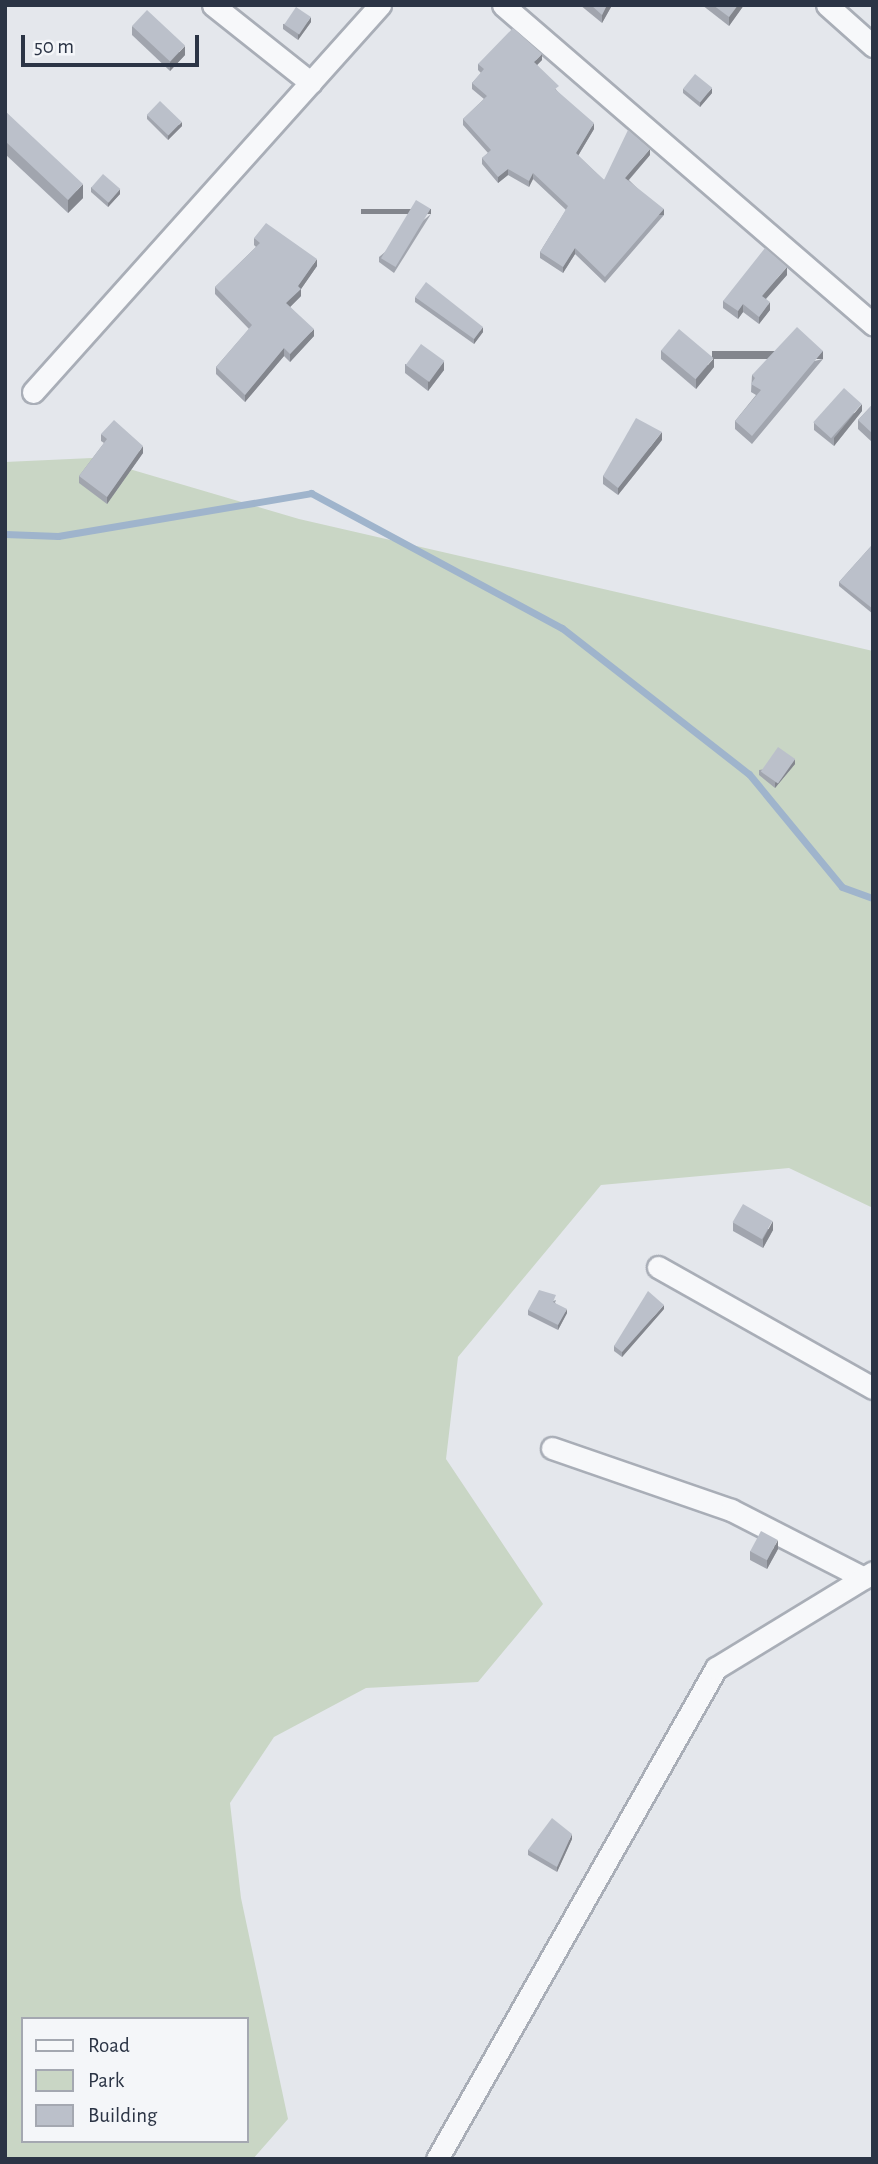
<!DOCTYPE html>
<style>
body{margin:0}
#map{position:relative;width:878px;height:2164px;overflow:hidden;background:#e4e7ec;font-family:"Alegreya Sans",sans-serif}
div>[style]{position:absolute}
.green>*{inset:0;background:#c9d6c5}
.stream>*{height:7px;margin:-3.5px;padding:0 3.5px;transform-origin:3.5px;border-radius:3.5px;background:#9fb4cc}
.roads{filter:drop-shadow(2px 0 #a9aeb7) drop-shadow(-2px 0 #a9aeb7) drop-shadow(0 2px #a9aeb7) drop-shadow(0 -2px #a9aeb7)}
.minor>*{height:21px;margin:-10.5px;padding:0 10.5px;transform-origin:10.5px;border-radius:10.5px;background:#f7f8fa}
.wall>*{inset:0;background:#a1a5ae}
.shaded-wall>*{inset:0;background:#83868d;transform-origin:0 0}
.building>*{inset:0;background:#bbc0ca;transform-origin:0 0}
span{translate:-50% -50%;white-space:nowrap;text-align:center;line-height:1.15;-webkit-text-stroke:5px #f4f6f9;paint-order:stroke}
.frame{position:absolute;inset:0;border:7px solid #2b3445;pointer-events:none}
.legend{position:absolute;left:21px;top:2017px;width:228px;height:126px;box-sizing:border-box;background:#f4f6f9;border:2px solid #a4a8b1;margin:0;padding:9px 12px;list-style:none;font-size:21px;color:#2b3445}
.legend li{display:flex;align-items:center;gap:14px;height:35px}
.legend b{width:35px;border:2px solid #a4a8b1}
.scale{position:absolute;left:21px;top:35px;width:178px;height:32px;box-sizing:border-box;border:4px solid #2b3445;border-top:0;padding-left:9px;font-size:21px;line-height:24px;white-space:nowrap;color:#2b3445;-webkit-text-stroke:5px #f4f6f9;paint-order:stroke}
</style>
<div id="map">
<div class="green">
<div style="clip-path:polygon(evenodd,92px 458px,299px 519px,873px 651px,873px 1208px,789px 1168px,601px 1185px,458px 1357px,446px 1459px,543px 1604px,478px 1682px,366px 1688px,274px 1737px,230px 1803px,241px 1898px,288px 2119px,253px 2159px,5px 2159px,5px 462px,92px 458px,23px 2019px,247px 2019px,247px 2141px,23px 2141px,23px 2019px)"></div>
</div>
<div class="stream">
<div style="left:5px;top:534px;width:53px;rotate:2.2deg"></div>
<div style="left:58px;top:536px;width:257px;rotate:-9.6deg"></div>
<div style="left:311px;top:493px;width:285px;rotate:28.3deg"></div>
<div style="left:562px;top:628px;width:237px;rotate:38deg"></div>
<div style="left:749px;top:774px;width:146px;rotate:50.5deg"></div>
<div style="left:842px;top:887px;width:33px;rotate:20deg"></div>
</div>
<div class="roads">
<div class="minor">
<div style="left:213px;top:5px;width:125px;rotate:38.5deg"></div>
<div style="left:503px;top:5px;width:489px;rotate:40.8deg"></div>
<div style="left:827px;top:5px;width:62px;rotate:41.7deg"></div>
<div style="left:33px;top:392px;width:520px;rotate:-48.12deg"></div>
<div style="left:658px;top:1267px;width:247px;rotate:29.4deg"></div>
<div style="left:552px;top:1448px;width:189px;rotate:19.1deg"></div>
<div style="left:731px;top:1510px;width:149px;rotate:27.1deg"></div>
<div style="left:437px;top:2159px;width:565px;rotate:-60.39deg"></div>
<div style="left:716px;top:1668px;width:184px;rotate:-31.4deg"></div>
</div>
</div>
<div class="wall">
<div style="clip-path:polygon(580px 5px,611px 5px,611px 7px,602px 23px)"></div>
<div style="clip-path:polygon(702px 5px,744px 5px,729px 26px)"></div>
<div style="clip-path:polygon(311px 22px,298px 40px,283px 29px,283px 24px)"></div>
<div style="clip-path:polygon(132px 26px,185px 55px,170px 71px,132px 35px)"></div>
<div style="clip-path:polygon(542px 60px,537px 65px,558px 92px,594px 129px,578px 156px,604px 180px,650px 155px,629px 180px,664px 215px,605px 283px,575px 254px,563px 273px,540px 258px,540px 252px,566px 210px,533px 179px,529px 187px,508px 175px,498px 183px,482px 164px,482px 158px,488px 153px,463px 125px,463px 119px,484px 99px,472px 89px,472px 83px,481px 73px,478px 70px,478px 64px)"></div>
<div style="clip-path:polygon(683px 89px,712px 93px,700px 107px,683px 93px)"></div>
<div style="clip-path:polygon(5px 111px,83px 198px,68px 213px,5px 154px)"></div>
<div style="clip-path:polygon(147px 115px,182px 126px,168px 140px,147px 119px)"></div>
<div style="clip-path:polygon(91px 187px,120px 194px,108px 207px,91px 192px)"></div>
<div style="clip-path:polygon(431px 214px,394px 273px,379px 262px,379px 257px)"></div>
<div style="clip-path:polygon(254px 238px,317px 266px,301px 289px,301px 296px,290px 307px,314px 336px,290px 362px,284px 356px,245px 402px,216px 374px,216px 367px,249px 329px,215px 294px,215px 287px,256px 247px,254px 245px)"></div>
<div style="clip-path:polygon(787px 275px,766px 299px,770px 310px,759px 324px,743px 312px,738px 319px,723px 308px,723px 301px)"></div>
<div style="clip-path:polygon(415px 297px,483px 332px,474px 344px,415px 302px)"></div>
<div style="clip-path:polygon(661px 350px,714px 367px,696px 389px,661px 359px)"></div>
<div style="clip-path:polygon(823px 359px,752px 444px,735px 429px,735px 421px,756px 395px,751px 392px,752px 375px)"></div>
<div style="clip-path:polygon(405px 364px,444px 370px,428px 391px,405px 373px)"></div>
<div style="clip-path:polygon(873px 404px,873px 443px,858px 429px,858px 420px)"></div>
<div style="clip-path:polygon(862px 411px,834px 446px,814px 430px,814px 423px)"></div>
<div style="clip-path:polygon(101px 434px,143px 453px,107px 504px,79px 483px,79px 476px,104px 443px,101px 441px)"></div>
<div style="clip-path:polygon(662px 440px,618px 495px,603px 484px,603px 476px)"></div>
<div style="clip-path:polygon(873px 544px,873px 614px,839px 586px,839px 582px)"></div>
<div style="clip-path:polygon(795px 764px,775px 788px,759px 775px,759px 770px)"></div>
<div style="clip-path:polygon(733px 1222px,773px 1230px,763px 1248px,733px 1231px)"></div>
<div style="clip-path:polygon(556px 1300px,555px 1303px,567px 1313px,558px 1330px,528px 1315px,528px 1310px)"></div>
<div style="clip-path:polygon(664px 1309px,622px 1357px,614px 1351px,614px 1346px)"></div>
<div style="clip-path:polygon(778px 1549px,767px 1569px,750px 1560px,750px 1551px)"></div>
<div style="clip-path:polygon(572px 1839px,557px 1872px,528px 1855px,528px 1850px)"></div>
</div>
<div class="shaded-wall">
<div style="clip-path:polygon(607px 5px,611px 5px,611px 7px,602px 23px,602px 15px)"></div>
<div style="clip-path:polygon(738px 5px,744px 5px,729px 26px,729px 17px)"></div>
<div style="clip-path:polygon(311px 17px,311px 22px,298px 40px,298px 35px)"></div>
<div style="clip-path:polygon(185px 46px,185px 55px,170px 71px,170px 62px)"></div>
<div style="clip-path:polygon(542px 54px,542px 60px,534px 68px,534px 62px)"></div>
<div style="clip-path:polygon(712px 88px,712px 93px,700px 107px,700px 102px)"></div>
<div style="clip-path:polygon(182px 122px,182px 126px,168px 140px,168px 135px)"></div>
<div style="clip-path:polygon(594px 123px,594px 129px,576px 159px,576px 153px)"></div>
<div style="clip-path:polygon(650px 149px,650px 155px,625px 184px,625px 178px)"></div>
<div style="clip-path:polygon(508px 169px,508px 175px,498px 183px,498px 177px)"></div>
<div style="clip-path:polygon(533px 173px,533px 179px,529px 187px,529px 181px)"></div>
<div style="clip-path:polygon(83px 184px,83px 198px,68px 213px,68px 200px)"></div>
<div style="clip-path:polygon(120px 189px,120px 194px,108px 207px,108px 202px)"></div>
<div style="left:431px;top:209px;width:5px;height:70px;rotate:90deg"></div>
<div style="left:664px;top:209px;width:6px;height:90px;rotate:90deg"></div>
<div style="clip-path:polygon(575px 248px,575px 254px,563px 273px,563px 267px)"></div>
<div style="clip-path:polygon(317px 259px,317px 266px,301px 289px,301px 296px,286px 311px,286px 303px)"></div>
<div style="clip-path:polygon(787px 267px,787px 275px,762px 303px,762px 296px)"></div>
<div style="clip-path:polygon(770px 302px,770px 310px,759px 324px,759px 317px)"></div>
<div style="clip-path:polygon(743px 304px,743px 312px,738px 319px,738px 311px)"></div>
<div style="clip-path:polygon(483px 327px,483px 332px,474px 344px,474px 339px)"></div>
<div style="clip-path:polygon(314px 329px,314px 336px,290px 362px,290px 354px)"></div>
<div style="clip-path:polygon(284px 348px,284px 356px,245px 402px,245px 395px)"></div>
<div style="left:823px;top:351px;width:8px;height:111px;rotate:90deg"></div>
<div style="clip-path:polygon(714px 358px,714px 367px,696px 389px,696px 379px)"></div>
<div style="clip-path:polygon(444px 361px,444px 370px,428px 391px,428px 382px)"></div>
<div style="clip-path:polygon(862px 404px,862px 411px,834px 446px,834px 438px)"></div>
<div style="clip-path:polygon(662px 432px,662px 440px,618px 495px,618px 488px)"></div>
<div style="clip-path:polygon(143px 446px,143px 453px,107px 504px,107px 497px)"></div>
<div style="clip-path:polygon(795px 759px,795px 764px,775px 788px,775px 783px)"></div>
<div style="clip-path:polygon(773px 1221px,773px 1230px,763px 1248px,763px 1239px)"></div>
<div style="clip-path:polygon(664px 1305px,664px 1309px,622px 1357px,622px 1352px)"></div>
<div style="clip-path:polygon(567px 1309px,567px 1313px,558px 1330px,558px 1325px)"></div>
<div style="clip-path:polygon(778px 1540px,778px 1549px,767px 1569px,767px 1560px)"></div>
<div style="clip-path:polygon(572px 1834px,572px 1839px,557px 1872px,557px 1867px)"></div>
</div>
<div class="building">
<div style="clip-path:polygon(591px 5px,607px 5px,602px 15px)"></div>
<div style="clip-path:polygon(713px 5px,738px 5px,729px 17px)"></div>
<div style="left:296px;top:7px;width:18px;height:21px;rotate:34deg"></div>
<div style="left:147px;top:10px;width:52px;height:22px;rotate:43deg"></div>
<div style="clip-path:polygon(513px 28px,542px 54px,534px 62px,559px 86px,555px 89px,594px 123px,576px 153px,604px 180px,628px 130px,650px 149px,625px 178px,664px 209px,605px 277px,575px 248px,563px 267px,540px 252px,568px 206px,533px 173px,529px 181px,508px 169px,498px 177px,482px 158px,491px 150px,463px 119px,487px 96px,472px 83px,484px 69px,478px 64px)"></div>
<div style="left:695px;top:74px;width:22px;height:19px;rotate:39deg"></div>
<div style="left:160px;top:101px;width:30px;height:19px;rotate:44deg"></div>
<div style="clip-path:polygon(5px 111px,83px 184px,68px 200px,5px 141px)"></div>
<div style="left:103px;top:174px;width:23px;height:18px;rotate:41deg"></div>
<div style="left:416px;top:200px;width:17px;height:68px;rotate:31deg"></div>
<div style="clip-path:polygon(266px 223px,317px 259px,298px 286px,301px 289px,286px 303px,314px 329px,290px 354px,284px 348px,245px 395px,216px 367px,252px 325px,215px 287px,260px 243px,254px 238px)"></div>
<div style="clip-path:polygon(765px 248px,787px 267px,762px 296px,770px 302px,759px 317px,743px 304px,738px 311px,723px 301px)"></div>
<div style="clip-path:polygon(426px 282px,483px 327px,474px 339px,415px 297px)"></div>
<div style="clip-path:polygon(797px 327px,823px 351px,752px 436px,735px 421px,761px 390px,751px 384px,755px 378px,752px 375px)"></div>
<div style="left:679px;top:329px;width:45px;height:28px;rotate:40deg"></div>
<div style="left:421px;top:344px;width:29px;height:26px;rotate:36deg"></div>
<div style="left:844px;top:388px;width:24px;height:46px;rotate:42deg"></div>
<div style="clip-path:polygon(873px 404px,873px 434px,858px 420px)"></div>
<div style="clip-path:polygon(636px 418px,662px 432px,618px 488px,603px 476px)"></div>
<div style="clip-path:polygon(114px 420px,143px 446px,107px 497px,79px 476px,107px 439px,101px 434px)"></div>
<div style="clip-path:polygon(873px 544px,873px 609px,839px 582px)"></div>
<div style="left:778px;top:747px;width:21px;height:30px;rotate:35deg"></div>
<div style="left:743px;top:1204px;width:34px;height:21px;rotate:30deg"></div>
<div style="clip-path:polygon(539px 1290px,556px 1295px,553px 1302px,567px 1309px,558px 1325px,528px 1310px)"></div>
<div style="clip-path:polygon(648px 1291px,664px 1305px,622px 1352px,614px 1346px)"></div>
<div style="left:761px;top:1531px;width:19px;height:23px;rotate:28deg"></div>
<div style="clip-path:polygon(552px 1818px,572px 1834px,557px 1867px,528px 1850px)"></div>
</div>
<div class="frame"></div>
<ul class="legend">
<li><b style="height:9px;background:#f7f8fa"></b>Road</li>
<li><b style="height:19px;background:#c9d6c5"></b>Park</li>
<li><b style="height:19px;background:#bbc0ca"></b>Building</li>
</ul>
<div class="scale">50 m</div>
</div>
